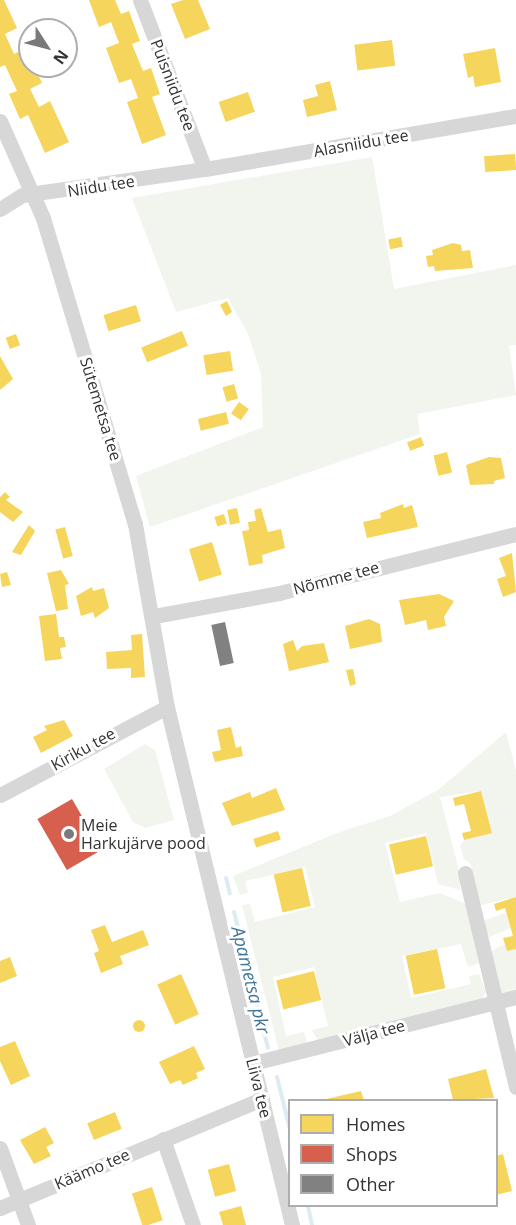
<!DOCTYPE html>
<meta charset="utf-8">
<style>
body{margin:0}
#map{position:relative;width:516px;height:1225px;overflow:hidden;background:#fff;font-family:"Open Sans",sans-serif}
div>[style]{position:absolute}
.green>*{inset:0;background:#f1f5ed}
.homes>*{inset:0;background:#f6d55c;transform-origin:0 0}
.round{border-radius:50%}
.shops>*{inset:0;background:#d6604d;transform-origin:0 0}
.stream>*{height:4px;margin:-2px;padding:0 2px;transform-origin:2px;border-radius:2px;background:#ddebf3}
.building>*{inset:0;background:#818181;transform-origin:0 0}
.street>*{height:15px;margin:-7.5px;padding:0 7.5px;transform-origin:7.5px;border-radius:7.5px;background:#d7d7d7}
.dots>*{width:16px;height:16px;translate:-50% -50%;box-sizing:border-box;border:3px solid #fff;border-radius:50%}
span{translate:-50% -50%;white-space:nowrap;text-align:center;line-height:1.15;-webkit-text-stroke:6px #fff;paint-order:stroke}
.street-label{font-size:16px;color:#333}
.poi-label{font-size:16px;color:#333}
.left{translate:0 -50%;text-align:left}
.water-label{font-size:18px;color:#3f7597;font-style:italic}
.legend{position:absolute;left:288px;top:1099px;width:210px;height:108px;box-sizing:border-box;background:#fff;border:2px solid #adadad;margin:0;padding:8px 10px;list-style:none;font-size:18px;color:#333}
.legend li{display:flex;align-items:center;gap:12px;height:30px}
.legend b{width:30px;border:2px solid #adadad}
.north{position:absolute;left:18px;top:18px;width:60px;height:60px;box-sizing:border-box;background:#fff;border:2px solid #adadad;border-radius:50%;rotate:126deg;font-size:16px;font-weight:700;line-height:24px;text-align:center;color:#333}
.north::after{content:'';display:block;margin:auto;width:21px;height:27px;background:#7a7a7a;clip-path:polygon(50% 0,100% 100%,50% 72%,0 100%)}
</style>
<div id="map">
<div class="green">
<div style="clip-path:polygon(372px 157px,394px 289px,516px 265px,516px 345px,509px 346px,516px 395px,417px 414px,420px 434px,150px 527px,136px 476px,263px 427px,261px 374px,248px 334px,228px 298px,176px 312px,132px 198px)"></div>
<div style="clip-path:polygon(506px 732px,516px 771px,516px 897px,477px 906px,468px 872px,472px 870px,471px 864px,464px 859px,460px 846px,464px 840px,492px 832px,481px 791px,440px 797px,460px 874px,460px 890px,438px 884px,426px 833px,385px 843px,400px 902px,440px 893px,466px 904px,479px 963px,468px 967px,461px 944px,402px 956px,411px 998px,471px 984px,469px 976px,479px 974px,486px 992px,481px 1000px,318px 1041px,312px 1030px,328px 1026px,314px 967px,273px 977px,286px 1036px,304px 1032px,307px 1043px,279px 1051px,242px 905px,250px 904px,255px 922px,315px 907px,305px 867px,245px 881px,248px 893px,240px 895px,233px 876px,337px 833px,390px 816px,438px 790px)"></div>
<div style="clip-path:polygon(145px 744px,155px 750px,174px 820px,145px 828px,133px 822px,104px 769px)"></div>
<div style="clip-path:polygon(506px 913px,511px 928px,490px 937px,483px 935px,481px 925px,485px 920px)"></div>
<div style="clip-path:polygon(505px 944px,507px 951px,516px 949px,516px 993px,498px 993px,488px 953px)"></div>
</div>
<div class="homes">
<div style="clip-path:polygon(0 0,4px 0,17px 28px,5px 34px,14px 54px,26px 48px,30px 66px,34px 66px,42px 83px,30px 89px,39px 107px,50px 101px,69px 142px,45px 153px,28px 115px,20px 119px,9px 94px,17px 91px,5px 65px,0 67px)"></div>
<div style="clip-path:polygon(89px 0,115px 0,121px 14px,129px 11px,140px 41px,132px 44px,143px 71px,151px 68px,160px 94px,152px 97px,166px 135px,142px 144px,127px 102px,138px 98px,131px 79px,119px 83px,106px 48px,119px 43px,111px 22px,99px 27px)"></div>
<div style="clip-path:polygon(183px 0,198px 0,210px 29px,185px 39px,171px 4px)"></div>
<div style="left:392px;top:40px;width:26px;height:38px;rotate:83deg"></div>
<div style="clip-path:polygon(495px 48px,501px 82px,475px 87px,473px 76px,468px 78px,463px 54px)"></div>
<div style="clip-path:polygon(330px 81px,337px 110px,307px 117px,303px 100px,318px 96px,315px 85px)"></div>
<div style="left:248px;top:92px;width:21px;height:31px;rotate:71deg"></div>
<div style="left:515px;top:154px;width:16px;height:31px;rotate:86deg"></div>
<div style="left:401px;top:237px;width:10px;height:13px;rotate:79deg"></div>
<div style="clip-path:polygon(453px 243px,461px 245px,462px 251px,470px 250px,473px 268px,435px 271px,434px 266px,428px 267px,426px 256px,433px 255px,432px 250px)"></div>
<div style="clip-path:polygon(227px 301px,232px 312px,226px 316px,220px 305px)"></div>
<div style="left:136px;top:305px;width:17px;height:34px;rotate:73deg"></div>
<div style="left:182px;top:331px;width:16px;height:44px;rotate:68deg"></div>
<div style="left:16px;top:334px;width:12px;height:11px;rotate:70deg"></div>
<div style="left:230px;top:351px;width:20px;height:27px;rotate:81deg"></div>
<div style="clip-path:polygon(0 356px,13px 379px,0 390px)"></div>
<div style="left:234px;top:384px;width:15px;height:12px;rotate:74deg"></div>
<div style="left:239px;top:402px;width:12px;height:14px;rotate:35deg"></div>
<div style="left:226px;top:412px;width:12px;height:29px;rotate:76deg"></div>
<div style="left:421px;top:437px;width:9px;height:15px;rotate:69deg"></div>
<div style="left:447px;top:452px;width:21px;height:14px;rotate:76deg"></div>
<div style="clip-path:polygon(489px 457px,501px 458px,505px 478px,494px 481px,494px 484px,470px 485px,466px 465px)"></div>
<div style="clip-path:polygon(5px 492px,10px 497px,6px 500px,23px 512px,13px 522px,0 512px,0 497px)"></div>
<div style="clip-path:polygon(403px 504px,404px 508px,412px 505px,418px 527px,367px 538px,363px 522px,381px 518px,380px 513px)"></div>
<div style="left:237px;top:508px;width:15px;height:10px;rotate:79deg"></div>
<div style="clip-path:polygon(261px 508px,268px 532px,281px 529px,285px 548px,262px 555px,263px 563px,249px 566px,242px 531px,249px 530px,248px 522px,256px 521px,254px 510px)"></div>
<div style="left:224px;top:514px;width:10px;height:10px;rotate:73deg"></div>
<div style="clip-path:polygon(29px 525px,35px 531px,21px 555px,12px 552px)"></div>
<div style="left:65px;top:527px;width:30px;height:10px;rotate:75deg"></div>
<div style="left:212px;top:542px;width:34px;height:24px;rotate:73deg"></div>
<div style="clip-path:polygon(512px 553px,516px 592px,503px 597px,497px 579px,506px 576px,499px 558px)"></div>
<div style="clip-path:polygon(61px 570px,69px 584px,65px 585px,68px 609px,56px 611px,47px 573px)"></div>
<div style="clip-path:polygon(7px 572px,11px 585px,2px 587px,0 574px)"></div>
<div style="clip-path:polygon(92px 587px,93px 591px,104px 588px,109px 608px,95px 618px,93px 612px,81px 616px,76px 596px)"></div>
<div style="clip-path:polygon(439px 594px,454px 601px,444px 617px,446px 626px,428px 630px,426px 620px,405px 625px,399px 600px)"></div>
<div style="clip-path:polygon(56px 614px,59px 637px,64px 637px,66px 647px,60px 648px,62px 659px,45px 661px,39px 616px)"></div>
<div style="clip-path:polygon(369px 619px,380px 624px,382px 642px,350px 649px,345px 626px)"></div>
<div style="clip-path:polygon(142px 634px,145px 677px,131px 678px,131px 668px,107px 669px,106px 652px,132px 650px,131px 635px)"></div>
<div style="clip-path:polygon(293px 640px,297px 651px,302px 646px,324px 643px,329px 662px,289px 671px,283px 644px)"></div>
<div style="clip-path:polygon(353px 669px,356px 684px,350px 686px,346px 670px)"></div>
<div style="clip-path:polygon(64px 720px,73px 736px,41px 753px,33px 737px,47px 730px,44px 726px)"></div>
<div style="clip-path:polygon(231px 727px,236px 748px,241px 746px,243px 756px,215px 762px,212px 752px,221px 750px,217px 730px)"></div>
<div style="clip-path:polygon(276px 788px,285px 810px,232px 826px,222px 803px,250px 792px,252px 798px)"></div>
<div style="clip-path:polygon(481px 791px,492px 833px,464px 840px,462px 833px,471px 831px,464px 804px,455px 806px,453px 798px)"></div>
<div style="left:278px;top:831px;width:9px;height:26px;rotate:72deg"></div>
<div style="left:426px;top:836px;width:31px;height:38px;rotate:77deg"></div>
<div style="left:302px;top:868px;width:39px;height:29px;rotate:77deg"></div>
<div style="clip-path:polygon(516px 897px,516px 949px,507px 951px,503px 938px,513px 936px,505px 908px,496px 911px,494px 904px)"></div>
<div style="clip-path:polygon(105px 925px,112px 942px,143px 930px,149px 945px,120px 956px,123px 964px,101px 973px,94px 953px,99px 951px,91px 930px)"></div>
<div style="left:437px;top:949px;width:40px;height:32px;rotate:78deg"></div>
<div style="clip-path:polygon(10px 957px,17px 976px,0 983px,0 961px)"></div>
<div style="left:314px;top:971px;width:30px;height:39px;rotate:76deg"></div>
<div style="left:181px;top:974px;width:44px;height:26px;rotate:66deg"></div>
<div class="round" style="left:133px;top:1020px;width:12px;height:12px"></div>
<div style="clip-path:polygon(15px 1041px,30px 1076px,11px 1085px,0 1061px,0 1047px)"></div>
<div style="clip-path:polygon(194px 1046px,205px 1069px,196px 1073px,198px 1078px,183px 1085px,180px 1080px,170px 1084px,159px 1062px)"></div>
<div style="clip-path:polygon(486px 1069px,494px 1098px,453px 1100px,448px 1079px)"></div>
<div style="clip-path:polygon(361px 1091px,364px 1100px,322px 1100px)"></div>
<div style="left:115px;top:1112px;width:18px;height:30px;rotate:68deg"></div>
<div style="clip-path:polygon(45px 1127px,54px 1143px,46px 1147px,51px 1156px,34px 1164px,20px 1140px)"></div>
<div style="clip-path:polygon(503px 1154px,512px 1191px,496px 1195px,496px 1156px)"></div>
<div style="left:229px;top:1164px;width:28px;height:22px;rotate:75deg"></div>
<div style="left:152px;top:1187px;width:35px;height:21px;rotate:72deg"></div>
<div style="clip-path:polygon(241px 1206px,246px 1225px,223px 1225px,219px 1212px)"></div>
</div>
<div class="shops">
<div style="left:72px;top:799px;width:59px;height:40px;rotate:60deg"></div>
</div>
<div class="stream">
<div style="left:226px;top:878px;width:16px;rotate:76deg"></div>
<div style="left:234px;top:912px;width:140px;rotate:76deg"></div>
<div style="left:277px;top:1077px;width:54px;rotate:76deg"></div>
<div style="left:308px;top:1206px;width:19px;rotate:78deg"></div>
</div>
<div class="building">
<div style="left:225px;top:622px;width:42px;height:14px;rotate:78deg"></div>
</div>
<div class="street">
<div style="left:140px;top:0;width:181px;rotate:69deg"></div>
<div style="left:0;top:121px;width:106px;rotate:66.1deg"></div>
<div style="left:43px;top:218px;width:320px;rotate:73.3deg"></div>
<div style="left:135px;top:524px;width:186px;rotate:80.1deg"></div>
<div style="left:167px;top:707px;width:533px;rotate:76.43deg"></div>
<div style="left:0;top:209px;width:26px;rotate:-32deg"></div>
<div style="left:22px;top:195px;width:185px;rotate:-8.1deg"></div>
<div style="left:205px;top:169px;width:315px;rotate:-9.7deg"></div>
<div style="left:154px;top:616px;width:127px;rotate:-10.4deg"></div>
<div style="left:279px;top:593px;width:244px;rotate:-14deg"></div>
<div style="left:0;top:795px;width:189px;rotate:-27.8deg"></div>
<div style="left:465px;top:873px;width:220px;rotate:76.6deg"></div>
<div style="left:253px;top:1063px;width:271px;rotate:-14.1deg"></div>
<div style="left:163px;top:1139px;width:91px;rotate:70.8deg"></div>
<div style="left:0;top:1148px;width:82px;rotate:70deg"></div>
<div style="left:0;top:1208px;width:284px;rotate:-22.6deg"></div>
</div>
<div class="dots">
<div style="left:69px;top:834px;background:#7a7a7a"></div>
</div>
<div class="street-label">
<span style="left:173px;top:85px;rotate:69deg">Puisniidu tee</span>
<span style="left:361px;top:143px;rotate:-10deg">Alasniidu tee</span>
<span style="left:101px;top:186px;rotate:-9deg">Niidu tee</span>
<span style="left:101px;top:409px;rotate:73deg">Sütemetsa tee</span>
<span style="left:336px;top:578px;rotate:-15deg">Nõmme tee</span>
<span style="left:83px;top:749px;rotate:-29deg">Kiriku tee</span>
<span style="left:374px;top:1033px;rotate:-15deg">Välja tee</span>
<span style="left:259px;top:1088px;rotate:76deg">Liiva tee</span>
<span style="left:92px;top:1169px;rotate:-23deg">Käämo tee</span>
</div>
<div class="poi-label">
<span class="left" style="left:81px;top:834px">Meie<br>Harkujärve pood</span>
</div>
<div class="water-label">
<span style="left:251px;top:980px;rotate:76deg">Apametsa pkr</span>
</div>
<ul class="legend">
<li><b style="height:16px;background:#f6d55c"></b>Homes</li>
<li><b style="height:16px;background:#d6604d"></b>Shops</li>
<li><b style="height:16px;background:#818181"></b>Other</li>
</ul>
<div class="north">N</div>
</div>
